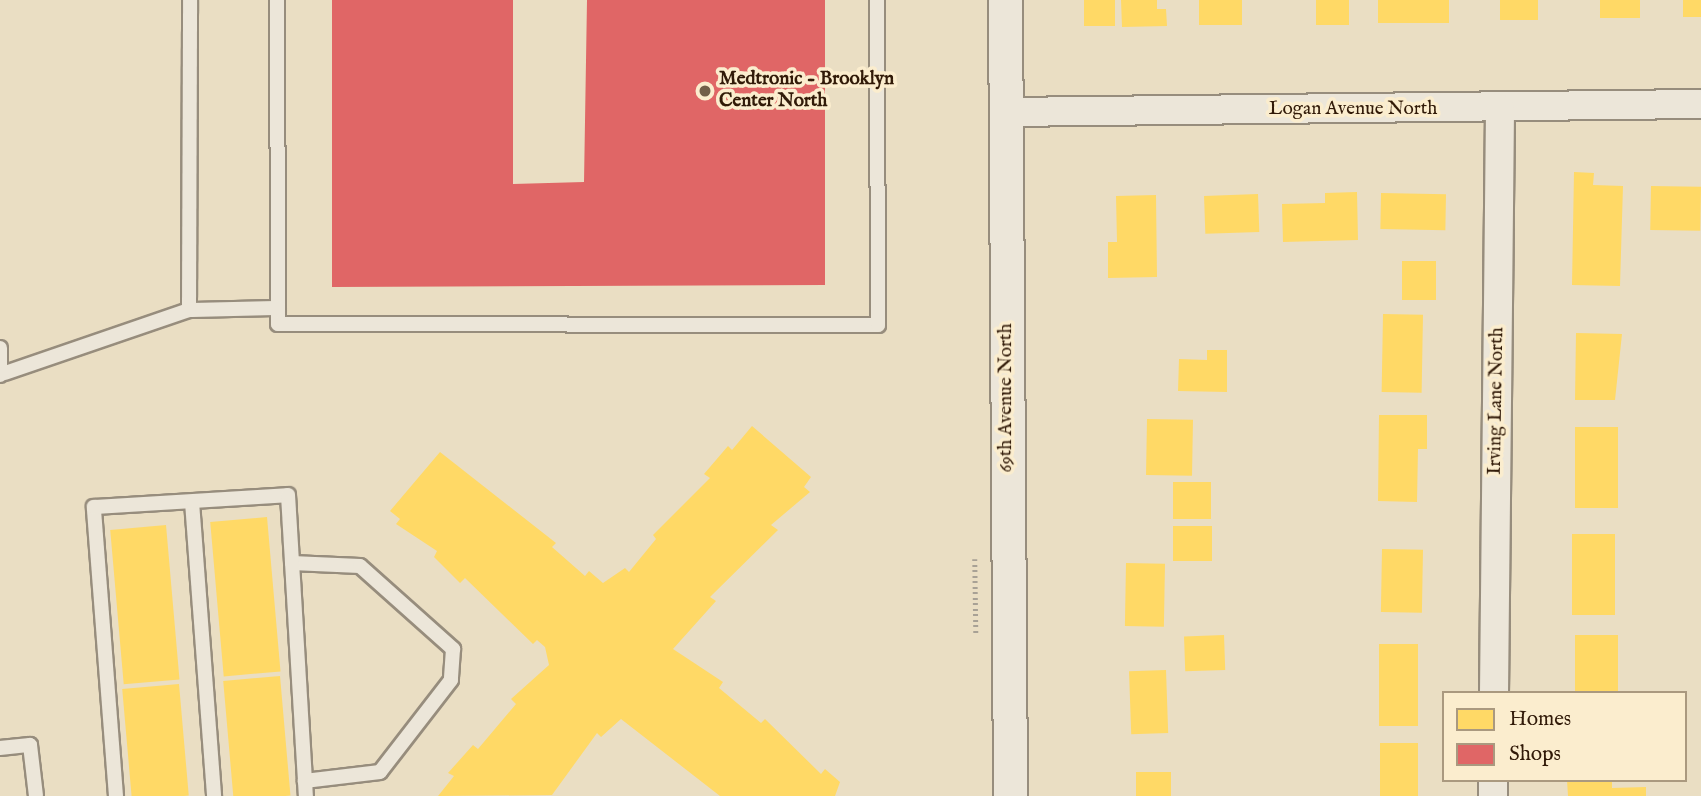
<!DOCTYPE html>
<style>
body{margin:0}
#map{position:relative;width:1701px;height:796px;overflow:hidden;background:#eadec3;font-family:"IM FELL English",serif}
div>[style]{position:absolute}
.homes>*{inset:0;background:#ffd966;transform-origin:0 0}
.shops>*{inset:0;background:#e06666}
.path>*{height:4.5px;margin-top:-2.25px;transform-origin:0;background:repeating-linear-gradient(90deg,#a8a195 0 2px,transparent 0 5.5px)}
.roads{filter:drop-shadow(2px 0 #978d7d) drop-shadow(-2px 0 #978d7d) drop-shadow(0 2px #978d7d) drop-shadow(0 -2px #978d7d)}
.service>*{height:14px;margin:-7px;padding:0 7px;transform-origin:7px;border-radius:7px;background:#ece6d9}
.minor>*{height:28px;margin:-14px;padding:0 14px;transform-origin:14px;border-radius:14px;background:#ece6d9}
.tertiary>*{height:33px;margin:-16.5px;padding:0 16.5px;transform-origin:16.5px;border-radius:16.5px;background:#ece6d9}
.dots>*{width:19px;height:19px;translate:-50% -50%;box-sizing:border-box;border:4px solid #fbedce;border-radius:50%}
span{translate:-50% -50%;white-space:nowrap;text-align:center;line-height:1.15;-webkit-text-stroke:7px #fbedce;paint-order:stroke}
.poi-label{font-size:19px;color:#311a08;font-weight:700}
.left{translate:0 -50%;text-align:left}
.street-label{font-size:19px;color:#311a08}
.legend{position:absolute;left:1442px;top:691px;width:245px;height:91px;box-sizing:border-box;background:#fbedce;border:2px solid #aa997f;margin:0;padding:9px 12px;list-style:none;font-size:21px;color:#311a08}
.legend li{display:flex;align-items:center;gap:14px;height:35px}
.legend b{width:35px;border:2px solid #aa997f}
</style>
<div id="map">
<div class="homes">
<div style="left:1084px;top:0;width:31px;height:26px"></div>
<div style="clip-path:polygon(1121px 0,1157px 0,1157px 9px,1166px 9px,1167px 26px,1122px 27px)"></div>
<div style="left:1199px;top:0;width:43px;height:25px"></div>
<div style="left:1316px;top:0;width:33px;height:25px"></div>
<div style="left:1378px;top:0;width:71px;height:23px"></div>
<div style="left:1500px;top:0;width:38px;height:20px"></div>
<div style="left:1600px;top:0;width:40px;height:18px"></div>
<div style="left:1683px;top:0;width:18px;height:17px"></div>
<div style="clip-path:polygon(1574px 172px,1594px 173px,1593px 185px,1623px 186px,1620px 286px,1572px 285px)"></div>
<div style="left:1651px;top:186px;width:50px;height:44px;rotate:1deg"></div>
<div style="clip-path:polygon(1357px 192px,1358px 240px,1283px 242px,1282px 204px,1325px 203px,1325px 193px)"></div>
<div style="left:1381px;top:193px;width:65px;height:36px;rotate:1deg"></div>
<div style="left:1258px;top:194px;width:38px;height:54px;rotate:88deg"></div>
<div style="clip-path:polygon(1156px 195px,1157px 277px,1108px 278px,1108px 242px,1117px 242px,1116px 196px)"></div>
<div style="left:1402px;top:261px;width:34px;height:39px"></div>
<div style="left:1383px;top:314px;width:40px;height:78px;rotate:1deg"></div>
<div style="clip-path:polygon(1576px 333px,1622px 334px,1615px 400px,1575px 400px)"></div>
<div style="clip-path:polygon(1207px 350px,1227px 350px,1227px 392px,1178px 391px,1179px 359px,1207px 360px)"></div>
<div style="clip-path:polygon(1379px 415px,1427px 415px,1427px 449px,1418px 449px,1417px 502px,1378px 501px)"></div>
<div style="left:1147px;top:419px;width:46px;height:56px;rotate:1deg"></div>
<div style="clip-path:polygon(752px 426px,811px 477px,804px 487px,810px 492px,771px 525px,778px 530px,710px 597px,716px 601px,673px 649px,723px 682px,719px 688px,761px 723px,765px 719px,821px 774px,825px 769px,840px 782px,835px 796px,720px 796px,621px 719px,601px 737px,597px 733px,552px 795px,438px 796px,454px 776px,448px 773px,473px 745px,478px 749px,516px 704px,511px 699px,549px 665px,545px 647px,537px 640px,533px 644px,465px 578px,460px 583px,434px 557px,437px 551px,396px 524px,400px 519px,390px 511px,440px 452px,556px 543px,552px 547px,585px 576px,589px 571px,603px 583px,625px 568px,629px 572px,656px 539px,653px 535px,710px 478px,704px 474px,728px 446px,732px 450px)"></div>
<div style="left:1575px;top:427px;width:43px;height:81px"></div>
<div style="left:1173px;top:482px;width:38px;height:37px"></div>
<div style="left:267px;top:517px;width:155px;height:57px;rotate:85deg"></div>
<div style="left:166px;top:525px;width:155px;height:56px;rotate:85deg"></div>
<div style="left:1212px;top:526px;width:35px;height:39px;rotate:90deg"></div>
<div style="left:1572px;top:534px;width:43px;height:81px"></div>
<div style="left:1382px;top:549px;width:41px;height:63px;rotate:1deg"></div>
<div style="left:1126px;top:563px;width:39px;height:63px;rotate:1deg"></div>
<div style="left:1224px;top:635px;width:35px;height:40px;rotate:88deg"></div>
<div style="left:1575px;top:635px;width:43px;height:58px"></div>
<div style="left:1379px;top:644px;width:39px;height:82px"></div>
<div style="left:1166px;top:670px;width:63px;height:37px;rotate:88deg"></div>
<div style="left:280px;top:676px;width:120px;height:57px;rotate:85deg"></div>
<div style="left:179px;top:684px;width:112px;height:57px;rotate:85deg"></div>
<div style="left:1380px;top:743px;width:38px;height:53px"></div>
<div style="left:1171px;top:772px;width:24px;height:35px;rotate:90deg"></div>
<div style="clip-path:polygon(1567px 780px,1612px 780px,1612px 788px,1646px 787px,1646px 796px,1568px 796px)"></div>
</div>
<div class="shops">
<div style="clip-path:polygon(332px 0,513px 0,513px 184px,584px 182px,587px 0,825px 0,825px 285px,332px 287px)"></div>
</div>
<div class="path">
<div style="left:975px;top:559px;width:75px;rotate:89.2deg"></div>
</div>
<div class="roads">
<div class="service">
<div style="left:277px;top:0;width:324px;rotate:89.8deg"></div>
<div style="left:278px;top:324px;width:600px;rotate:0.1deg"></div>
<div style="left:878px;top:325px;width:325px;rotate:-90.2deg"></div>
<div style="left:189px;top:310px;width:89px;rotate:-1.3deg"></div>
<div style="left:0;top:348px;width:27px;rotate:90deg"></div>
<div style="left:5px;top:373px;width:194px;rotate:-18.9deg"></div>
<div style="left:189px;top:310px;width:310px;rotate:-89.8deg"></div>
<div style="left:192px;top:502px;width:295px;rotate:85.7deg"></div>
<div style="left:292px;top:563px;width:68px;rotate:2.5deg"></div>
<div style="left:360px;top:566px;width:125px;rotate:41.7deg"></div>
<div style="left:453px;top:649px;width:31px;rotate:94deg"></div>
<div style="left:451px;top:680px;width:116px;rotate:127.7deg"></div>
<div style="left:380px;top:772px;width:76px;rotate:173.2deg"></div>
<div style="left:0;top:748px;width:30px;rotate:-6deg"></div>
<div style="left:30px;top:745px;width:51px;rotate:83.3deg"></div>
<div style="left:116px;top:796px;width:290px;rotate:-94.4deg"></div>
<div style="left:94px;top:507px;width:194px;rotate:-3.5deg"></div>
<div style="left:288px;top:495px;width:302px;rotate:86.6deg"></div>
</div>
<div class="minor">
<div style="left:1005px;top:112px;width:696px;rotate:-0.66deg"></div>
<div style="left:1494px;top:693px;width:584px;rotate:-89.41deg"></div>
<div style="left:1493px;top:796px;width:16px;rotate:-90deg"></div>
</div>
<div class="tertiary">
<div style="left:1005px;top:0;width:796px;rotate:89.64deg"></div>
</div>
</div>
<div class="dots">
<div style="left:705px;top:91px;background:#725f49"></div>
</div>
<div class="poi-label">
<span class="left" style="left:719px;top:91px">Medtronic - Brooklyn<br>Center North</span>
</div>
<div class="street-label">
<span style="left:1353px;top:110px">Logan Avenue North</span>
<span style="left:1007px;top:398px;rotate:-90deg">69th Avenue North</span>
<span style="left:1497px;top:401px;rotate:-89deg">Irving Lane North</span>
</div>
<ul class="legend">
<li><b style="height:19px;background:#ffd966"></b>Homes</li>
<li><b style="height:19px;background:#e06666"></b>Shops</li>
</ul>
</div>
